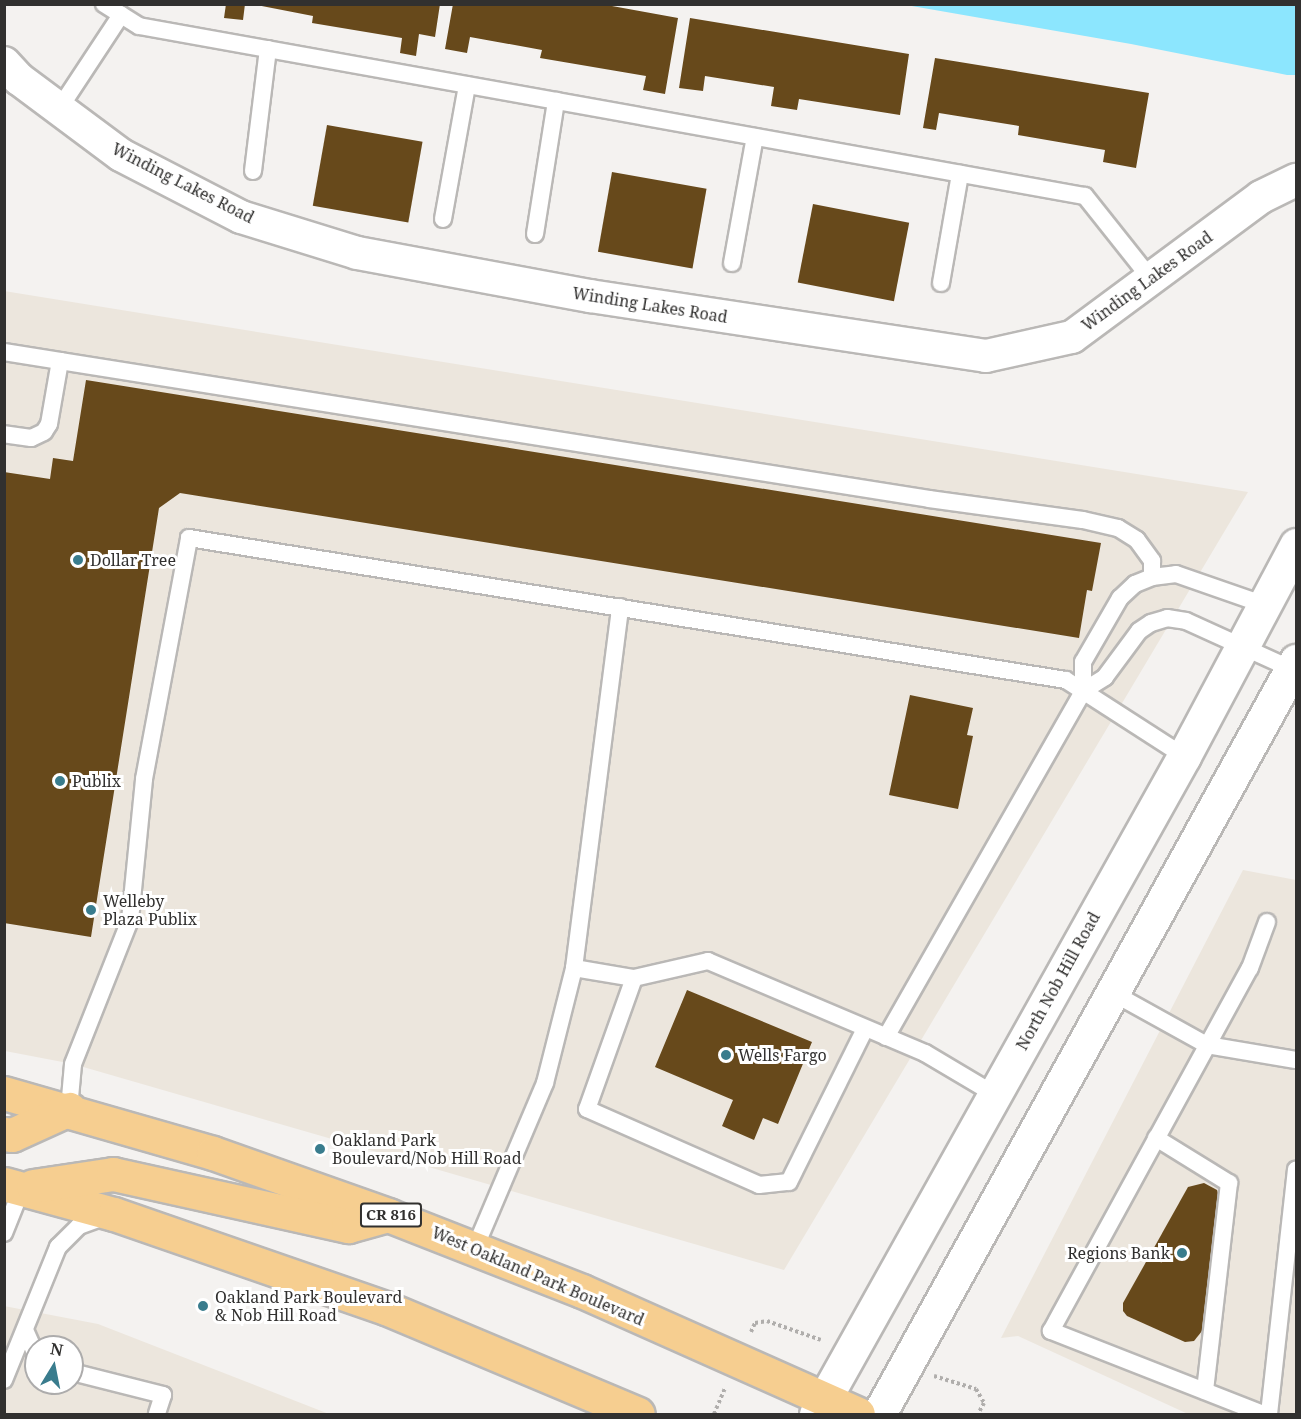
<!DOCTYPE html>
<style>
body{margin:0}
#map{position:relative;width:1301px;height:1419px;overflow:hidden;background:#f4f2f0;font-family:"Noto Serif",serif}
div>[style]{position:absolute}
.built>*{inset:0;background:#ece6dd}
.water>*{inset:0;background:#8ce6fe}
.building>*{inset:0;background:#67491b;transform-origin:0 0}
.path>*{height:4px;margin-top:-2px;transform-origin:0;background:repeating-linear-gradient(90deg,#b0aeac 0 3px,transparent 0 6px)}
.roads{filter:drop-shadow(2px 0 #bab8b6) drop-shadow(-2px 0 #bab8b6) drop-shadow(0 2px #bab8b6) drop-shadow(0 -2px #bab8b6)}
.lane>*{height:16px;margin:-8px;padding:0 8px;transform-origin:8px;border-radius:8px;background:#fff}
.street>*{height:32px;margin:-16px;padding:0 16px;transform-origin:16px;border-radius:16px;background:#fff}
.secondary>*{height:33px;margin:-16.5px;padding:0 16.5px;transform-origin:16.5px;border-radius:16.5px;background:#fff}
.primary>*{height:33px;margin:-16.5px;padding:0 16.5px;transform-origin:16.5px;border-radius:16.5px;background:#f6ce90}
.dots>*{width:16px;height:16px;translate:-50% -50%;box-sizing:border-box;border:3px solid #fff;border-radius:50%}
span{translate:-50% -50%;white-space:nowrap;text-align:center;line-height:1.15;-webkit-text-stroke:6px #fff;paint-order:stroke}
.shield-label span{padding:2px 4px;background:#fff;border:2px solid;border-radius:4px;-webkit-text-stroke-width:0}
.shield-label{font-size:15px;color:#31302f;font-weight:700}
.street-label{font-size:16px;color:#31302f}
.poi-label{font-size:16px;color:#31302f}
.left{translate:0 -50%;text-align:left}
.right{translate:-100% -50%;text-align:right}
.frame{position:absolute;inset:0;border:6px solid #31302f;pointer-events:none}
.north{position:absolute;left:24px;top:1335px;width:60px;height:60px;box-sizing:border-box;background:#fff;border:2px solid #adacac;border-radius:50%;rotate:10deg;font-size:16px;font-weight:700;line-height:24px;text-align:center;color:#31302f}
.north::after{content:'';display:block;margin:auto;width:21px;height:27px;background:#397c8d;clip-path:polygon(50% 0,100% 100%,50% 72%,0 100%)}
</style>
<div id="map">
<div class="built">
<div style="clip-path:polygon(4px 291px,1248px 492px,784px 1270px,73px 1064px,5px 1051px)"></div>
<div style="clip-path:polygon(1243px 870px,1296px 880px,1296px 1414px,1188px 1414px,1018px 1336px,1001px 1338px)"></div>
<div style="clip-path:polygon(evenodd,4px 1306px,98px 1324px,329px 1414px,5px 1414px,4px 1306px,36px 1347px,72px 1347px,72px 1383px,36px 1383px,36px 1347px)"></div>
</div>
<div class="water">
<div style="clip-path:polygon(906px 5px,1296px 5px,1296px 75px,1287px 75px,1131px 44px)"></div>
</div>
<div class="building">
<div style="clip-path:polygon(226px 4px,245px 4px,243px 20px,224px 18px)"></div>
<div style="clip-path:polygon(251px 4px,440px 4px,435px 37px,419px 34px,416px 56px,400px 53px,402px 38px,312px 23px,313px 16px)"></div>
<div style="clip-path:polygon(453px 4px,601px 4px,678px 18px,665px 94px,643px 90px,646px 76px,540px 58px,542px 50px,470px 37px,467px 53px,445px 49px)"></div>
<div style="clip-path:polygon(690px 18px,909px 54px,900px 115px,799px 99px,797px 110px,771px 106px,774px 87px,705px 76px,703px 91px,679px 88px)"></div>
<div style="clip-path:polygon(935px 58px,1149px 93px,1136px 168px,1103px 162px,1105px 150px,1018px 135px,1019px 126px,939px 113px,936px 130px,923px 128px)"></div>
<div style="left:327px;top:125px;width:97px;height:82px;rotate:10deg"></div>
<div style="left:612px;top:172px;width:96px;height:81px;rotate:10deg"></div>
<div style="left:813px;top:204px;width:98px;height:80px;rotate:11deg"></div>
<div style="clip-path:polygon(86px 380px,1101px 543px,1092px 591px,1087px 590px,1079px 638px,180px 493px,159px 508px,91px 937px,4px 923px,4px 472px,50px 479px,53px 458px,73px 461px)"></div>
<div style="clip-path:polygon(910px 695px,973px 708px,967px 735px,973px 736px,958px 809px,889px 795px)"></div>
<div style="clip-path:polygon(687px 990px,812px 1042px,778px 1124px,763px 1118px,754px 1140px,722px 1126px,733px 1100px,655px 1067px)"></div>
<div style="clip-path:polygon(1204px 1183px,1217px 1190px,1221px 1204px,1202px 1331px,1194px 1341px,1185px 1342px,1127px 1316px,1123px 1311px,1123px 1303px,1188px 1187px)"></div>
</div>
<div class="path">
<div style="left:751px;top:1332px;width:10px;rotate:-66deg"></div>
<div style="left:755px;top:1323px;width:12px;rotate:-9deg"></div>
<div style="left:767px;top:1321px;width:57px;rotate:19.4deg"></div>
<div style="left:934px;top:1376px;width:44px;rotate:17.2deg"></div>
<div style="left:976px;top:1389px;width:16px;rotate:60deg"></div>
<div style="left:984px;top:1403px;width:13px;rotate:119deg"></div>
<div style="left:714px;top:1414px;width:28px;rotate:-67deg"></div>
</div>
<div class="roads">
<div class="lane">
<div style="left:104px;top:4px;width:41px;rotate:32.2deg"></div>
<div style="left:139px;top:26px;width:961px;rotate:10.19deg"></div>
<div style="left:1085px;top:196px;width:106px;rotate:51.5deg"></div>
<div style="left:59px;top:109px;width:113px;rotate:-56.6deg"></div>
<div style="left:253px;top:171px;width:123px;rotate:-83deg"></div>
<div style="left:443px;top:219px;width:136px;rotate:-79.8deg"></div>
<div style="left:535px;top:234px;width:135px;rotate:-81deg"></div>
<div style="left:732px;top:263px;width:128px;rotate:-79.7deg"></div>
<div style="left:941px;top:283px;width:111px;rotate:-80.1deg"></div>
<div style="left:4px;top:352px;width:57px;rotate:9.1deg"></div>
<div style="left:60px;top:361px;width:64px;rotate:99.9deg"></div>
<div style="left:49px;top:424px;width:9px;rotate:122deg"></div>
<div style="left:44px;top:432px;width:14px;rotate:155deg"></div>
<div style="left:31px;top:438px;width:27px;rotate:-172deg"></div>
<div style="left:60px;top:361px;width:880px;rotate:9.02deg"></div>
<div style="left:929px;top:499px;width:155px;rotate:7.8deg"></div>
<div style="left:1083px;top:520px;width:36px;rotate:13deg"></div>
<div style="left:1118px;top:528px;width:22px;rotate:32deg"></div>
<div style="left:1137px;top:540px;width:26px;rotate:54deg"></div>
<div style="left:1152px;top:561px;width:16px;rotate:90deg"></div>
<div style="left:1083px;top:691px;width:29px;rotate:-90deg"></div>
<div style="left:1083px;top:662px;width:74px;rotate:-60deg"></div>
<div style="left:1120px;top:598px;width:21px;rotate:-43deg"></div>
<div style="left:1135px;top:584px;width:18px;rotate:-22deg"></div>
<div style="left:1152px;top:577px;width:24px;rotate:-7deg"></div>
<div style="left:1176px;top:574px;width:94px;rotate:19.2deg"></div>
<div style="left:574px;top:968px;width:364px;rotate:-82.7deg"></div>
<div style="left:634px;top:978px;width:139px;rotate:109.7deg"></div>
<div style="left:587px;top:1109px;width:188px;rotate:23.8deg"></div>
<div style="left:759px;top:1185px;width:30px;rotate:-6deg"></div>
<div style="left:789px;top:1182px;width:171px;rotate:-63.6deg"></div>
<div style="left:1113px;top:993px;width:107px;rotate:29deg"></div>
<div style="left:1207px;top:1045px;width:90px;rotate:9.6deg"></div>
<div style="left:886px;top:1037px;width:398px;rotate:-60.3deg"></div>
<div style="left:1083px;top:691px;width:26px;rotate:-32deg"></div>
<div style="left:1105px;top:677px;width:57px;rotate:-53.5deg"></div>
<div style="left:1139px;top:631px;width:14px;rotate:-34deg"></div>
<div style="left:1151px;top:623px;width:17px;rotate:-17deg"></div>
<div style="left:1167px;top:618px;width:19px;rotate:9deg"></div>
<div style="left:1186px;top:621px;width:116px;rotate:24.4deg"></div>
<div style="left:69px;top:1109px;width:45px;rotate:-84.9deg"></div>
<div style="left:73px;top:1064px;width:155px;rotate:-68.4deg"></div>
<div style="left:130px;top:920px;width:142px;rotate:-84.3deg"></div>
<div style="left:144px;top:779px;width:245px;rotate:-79.4deg"></div>
<div style="left:189px;top:538px;width:888px;rotate:9.2deg"></div>
<div style="left:1066px;top:680px;width:140px;rotate:32.8deg"></div>
<div style="left:1156px;top:1138px;width:86px;rotate:31.7deg"></div>
<div style="left:1229px;top:1183px;width:209px;rotate:96.6deg"></div>
<div style="left:4px;top:1233px;width:48px;rotate:-68.2deg"></div>
<div style="left:475px;top:1248px;width:179px;rotate:-67deg"></div>
<div style="left:545px;top:1083px;width:119px;rotate:-75.8deg"></div>
<div style="left:574px;top:968px;width:61px;rotate:9.5deg"></div>
<div style="left:634px;top:978px;width:76px;rotate:-12.9deg"></div>
<div style="left:708px;top:961px;width:236px;rotate:23deg"></div>
<div style="left:925px;top:1053px;width:80px;rotate:30.7deg"></div>
<div style="left:25px;top:1330px;width:27px;rotate:66deg"></div>
<div style="left:72px;top:1372px;width:94px;rotate:14.2deg"></div>
<div style="left:163px;top:1395px;width:20px;rotate:108deg"></div>
<div style="left:4px;top:1380px;width:144px;rotate:-67.9deg"></div>
<div style="left:58px;top:1247px;width:30px;rotate:-45deg"></div>
<div style="left:79px;top:1226px;width:30px;rotate:-20deg"></div>
<div style="left:1263px;top:1414px;width:228px;rotate:-158.6deg"></div>
<div style="left:1051px;top:1331px;width:414px;rotate:-61.3deg"></div>
<div style="left:1250px;top:968px;width:49px;rotate:-69.7deg"></div>
<div style="left:1269px;top:1414px;width:246px;rotate:-83.7deg"></div>
</div>
<div class="street">
<div style="left:4px;top:63px;width:22px;rotate:47deg"></div>
<div style="left:19px;top:79px;width:127px;rotate:36.7deg"></div>
<div style="left:121px;top:155px;width:135px;rotate:27.3deg"></div>
<div style="left:241px;top:217px;width:121px;rotate:17.2deg"></div>
<div style="left:357px;top:253px;width:237px;rotate:10.5deg"></div>
<div style="left:590px;top:296px;width:401px;rotate:8.6deg"></div>
<div style="left:986px;top:356px;width:88px;rotate:-12.5deg"></div>
<div style="left:1072px;top:337px;width:235px;rotate:-36.5deg"></div>
<div style="left:1261px;top:197px;width:39px;rotate:-26deg"></div>
</div>
<div class="secondary">
<div style="left:816px;top:1414px;width:754px;rotate:-60.78deg"></div>
<div style="left:1184px;top:756px;width:239px;rotate:-62deg"></div>
<div style="left:879px;top:1414px;width:861px;rotate:-61.02deg"></div>
</div>
<div class="primary">
<div style="left:4px;top:1093px;width:217px;rotate:16deg"></div>
<div style="left:213px;top:1153px;width:186px;rotate:19.5deg"></div>
<div style="left:388px;top:1215px;width:208px;rotate:21.4deg"></div>
<div style="left:582px;top:1291px;width:302px;rotate:24deg"></div>
<div style="left:4px;top:1134px;width:8px;rotate:7deg"></div>
<div style="left:12px;top:1135px;width:63px;rotate:-24.5deg"></div>
<div style="left:4px;top:1184px;width:114px;rotate:15.3deg"></div>
<div style="left:114px;top:1214px;width:288px;rotate:19.1deg"></div>
<div style="left:386px;top:1308px;width:273px;rotate:22.8deg"></div>
<div style="left:33px;top:1186px;width:81px;rotate:-8.5deg"></div>
<div style="left:113px;top:1174px;width:241px;rotate:12.5deg"></div>
<div style="left:348px;top:1226px;width:41px;rotate:-15.4deg"></div>
</div>
</div>
<div class="dots">
<div style="left:78px;top:560px;background:#397c8d"></div>
<div style="left:60px;top:781px;background:#397c8d"></div>
<div style="left:91px;top:910px;background:#397c8d"></div>
<div style="left:726px;top:1055px;background:#397c8d"></div>
<div style="left:320px;top:1149px;background:#397c8d"></div>
<div style="left:1182px;top:1253px;background:#397c8d"></div>
<div style="left:203px;top:1306px;background:#397c8d"></div>
</div>
<div class="shield-label">
<span style="left:391px;top:1215px">CR 816</span>
</div>
<div class="street-label">
<span style="left:183px;top:183px;rotate:27deg">Winding Lakes Road</span>
<span style="left:1147px;top:281px;rotate:-36deg">Winding Lakes Road</span>
<span style="left:650px;top:305px;rotate:9deg">Winding Lakes Road</span>
<span style="left:1058px;top:981px;rotate:-61deg">North Nob Hill Road</span>
<span style="left:538px;top:1276px;rotate:23deg">West Oakland Park Boulevard</span>
</div>
<div class="poi-label">
<span class="left" style="left:90px;top:560px">Dollar Tree</span>
<span class="left" style="left:72px;top:781px">Publix</span>
<span class="left" style="left:103px;top:910px">Welleby<br>Plaza Publix</span>
<span class="left" style="left:738px;top:1055px">Wells Fargo</span>
<span class="left" style="left:332px;top:1149px">Oakland Park<br>Boulevard/Nob Hill Road</span>
<span class="right" style="left:1170px;top:1253px">Regions Bank</span>
<span class="left" style="left:215px;top:1306px">Oakland Park Boulevard<br>&amp; Nob Hill Road</span>
</div>
<div class="frame"></div>
<div class="north">N</div>
</div>
